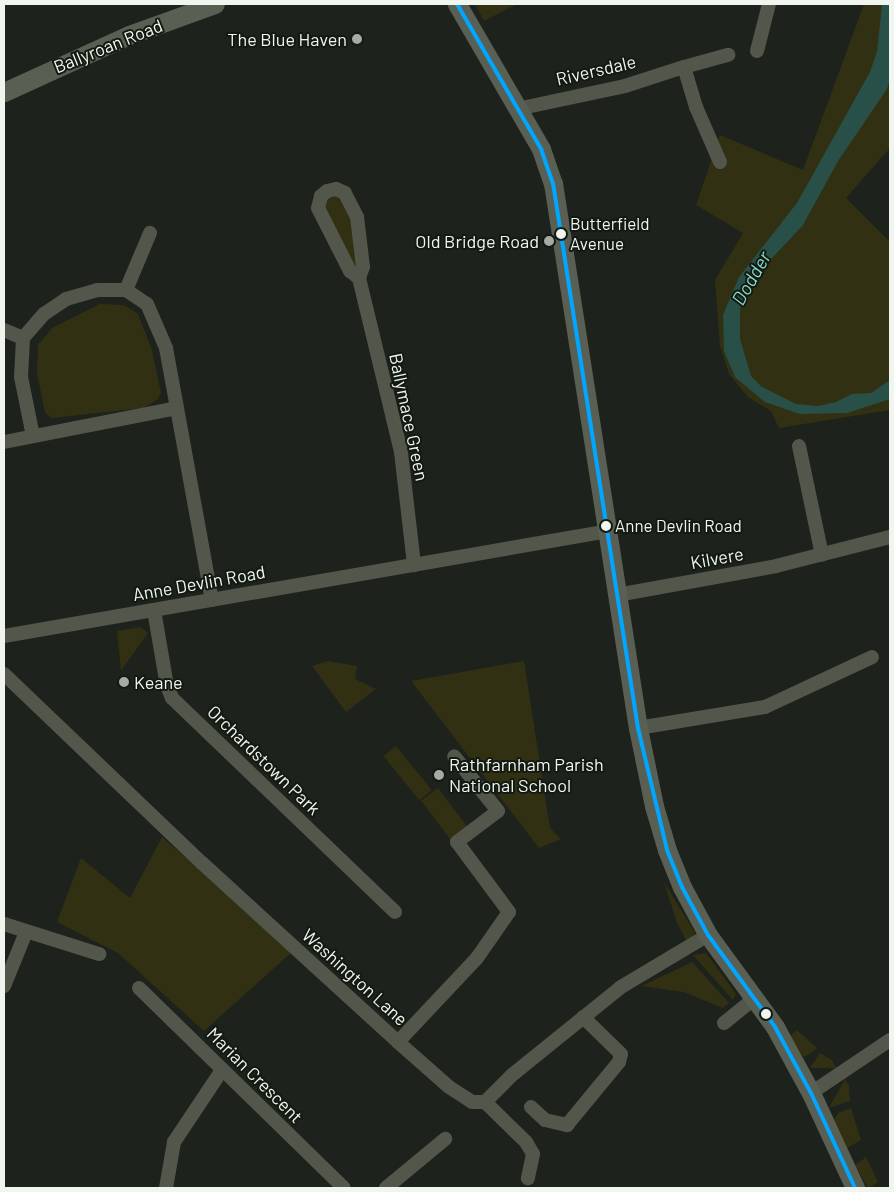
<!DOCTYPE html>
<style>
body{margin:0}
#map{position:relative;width:894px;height:1192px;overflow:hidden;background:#1d221c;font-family:Barlow,sans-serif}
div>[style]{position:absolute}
.green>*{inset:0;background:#323013;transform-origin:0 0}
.water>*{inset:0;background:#285049}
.minor>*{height:14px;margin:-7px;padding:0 7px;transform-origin:7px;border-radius:7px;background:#52564b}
.major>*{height:19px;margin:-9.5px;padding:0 9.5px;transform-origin:9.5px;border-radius:9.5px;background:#595f52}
.bus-1>*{height:4px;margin:-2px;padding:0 2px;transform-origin:2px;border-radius:2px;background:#00a6ff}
.dots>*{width:14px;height:14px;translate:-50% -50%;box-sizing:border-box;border:2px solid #121a11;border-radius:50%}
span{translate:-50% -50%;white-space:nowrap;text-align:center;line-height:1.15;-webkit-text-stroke:4px #121a11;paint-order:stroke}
.bus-label{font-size:17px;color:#f0f5ef}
.left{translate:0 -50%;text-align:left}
.poi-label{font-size:18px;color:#f0f5ef}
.right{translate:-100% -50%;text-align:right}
.street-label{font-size:18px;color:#f0f5ef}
.water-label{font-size:19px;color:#8bdac9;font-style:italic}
.frame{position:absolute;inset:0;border:5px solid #f0f5ef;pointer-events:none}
</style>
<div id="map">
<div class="green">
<div style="clip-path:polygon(475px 4px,517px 4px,484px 21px)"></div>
<div style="clip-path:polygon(864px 4px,890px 4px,890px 148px,846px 198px,890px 242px,890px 410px,779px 428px,771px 411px,748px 397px,729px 374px,720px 346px,715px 280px,743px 233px,696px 205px,720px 135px,803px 170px)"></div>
<div style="clip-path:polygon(329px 193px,349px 198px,362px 282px,322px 205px)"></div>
<div style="clip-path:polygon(100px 304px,124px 305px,138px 314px,152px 350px,161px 393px,157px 400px,143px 408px,52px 418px,45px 413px,37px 373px,38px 345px,52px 328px)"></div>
<div style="clip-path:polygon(140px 627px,148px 633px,121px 671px,117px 631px)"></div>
<div style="clip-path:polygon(328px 661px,357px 666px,355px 679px,376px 689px,346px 712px,312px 666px)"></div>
<div style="clip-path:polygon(524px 661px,550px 828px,561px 839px,539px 848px,411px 681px)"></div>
<div style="left:396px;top:746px;width:57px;height:16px;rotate:51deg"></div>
<div style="left:438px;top:788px;width:48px;height:21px;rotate:53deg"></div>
<div style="clip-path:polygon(162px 837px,293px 951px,204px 1031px,118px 953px,57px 922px,81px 858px,130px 898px)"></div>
<div style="clip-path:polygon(664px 882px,695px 933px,688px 944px,677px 923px)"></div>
<div style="clip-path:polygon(706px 953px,736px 994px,733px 1000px,693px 955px)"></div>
<div style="clip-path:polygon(692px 962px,729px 1003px,723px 1008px,684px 992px,642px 986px)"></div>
<div style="clip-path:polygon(797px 1030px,817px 1048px,808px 1055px,803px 1057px,790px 1036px)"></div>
<div style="clip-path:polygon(820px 1053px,832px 1060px,836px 1068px,810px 1068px)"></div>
<div style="clip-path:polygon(845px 1079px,849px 1086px,850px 1101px,829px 1108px)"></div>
<div style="clip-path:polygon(851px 1108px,861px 1140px,847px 1148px,834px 1120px,838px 1113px)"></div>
<div style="clip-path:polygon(866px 1157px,878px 1182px,868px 1188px,855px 1165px)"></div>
</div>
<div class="water">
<div style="clip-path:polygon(882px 4px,890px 4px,890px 79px,887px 89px,838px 161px,803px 225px,759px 272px,740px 308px,740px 339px,751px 376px,762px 387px,796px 404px,818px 406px,836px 402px,852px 394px,871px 393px,890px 380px,890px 399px,847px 413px,800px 414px,765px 402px,735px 377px,724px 351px,723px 315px,739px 277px,797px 203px,870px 72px,877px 52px)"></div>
</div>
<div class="minor">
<div style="left:757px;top:51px;width:49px;rotate:-75.7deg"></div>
<div style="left:684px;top:67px;width:46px;rotate:-15.3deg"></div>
<div style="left:517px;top:109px;width:110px;rotate:-12deg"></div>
<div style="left:625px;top:86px;width:62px;rotate:-17.9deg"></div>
<div style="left:684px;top:67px;width:42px;rotate:73.3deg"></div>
<div style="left:696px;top:107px;width:60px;rotate:66.4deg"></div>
<div style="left:359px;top:278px;width:12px;rotate:-70deg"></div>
<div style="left:363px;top:267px;width:50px;rotate:-96.8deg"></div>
<div style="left:357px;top:217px;width:27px;rotate:-117deg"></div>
<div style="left:345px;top:193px;width:10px;rotate:-156deg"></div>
<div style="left:336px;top:189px;width:9px;rotate:167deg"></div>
<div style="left:327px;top:191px;width:8px;rotate:140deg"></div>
<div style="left:321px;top:196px;width:12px;rotate:104deg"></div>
<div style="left:318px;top:208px;width:71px;rotate:63.1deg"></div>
<div style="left:350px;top:271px;width:11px;rotate:38deg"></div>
<div style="left:359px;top:278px;width:179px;rotate:76.4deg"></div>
<div style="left:401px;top:452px;width:114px;rotate:83.4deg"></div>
<div style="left:126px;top:290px;width:62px;rotate:-67.2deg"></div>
<div style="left:4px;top:330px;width:21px;rotate:23deg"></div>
<div style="left:33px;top:436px;width:60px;rotate:-101.5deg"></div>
<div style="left:21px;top:377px;width:39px;rotate:-87deg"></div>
<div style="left:23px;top:338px;width:32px;rotate:-49deg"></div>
<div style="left:44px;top:314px;width:27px;rotate:-34deg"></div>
<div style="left:66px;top:299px;width:32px;rotate:-16deg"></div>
<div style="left:97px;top:290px;width:29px"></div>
<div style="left:126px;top:290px;width:25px;rotate:34deg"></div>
<div style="left:147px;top:304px;width:48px;rotate:66.6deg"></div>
<div style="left:166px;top:348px;width:61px;rotate:79.6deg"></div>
<div style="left:4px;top:442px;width:176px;rotate:-11.1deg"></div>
<div style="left:177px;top:408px;width:195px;rotate:79.7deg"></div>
<div style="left:799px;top:446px;width:111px;rotate:78.1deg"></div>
<div style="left:617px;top:595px;width:162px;rotate:-10.3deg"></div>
<div style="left:776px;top:566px;width:118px;rotate:-14.3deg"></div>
<div style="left:154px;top:610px;width:77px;rotate:80.3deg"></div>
<div style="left:167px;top:686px;width:13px;rotate:67deg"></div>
<div style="left:172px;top:698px;width:309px;rotate:43.8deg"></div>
<div style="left:4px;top:636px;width:613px;rotate:-9.86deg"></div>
<div style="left:4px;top:674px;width:274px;rotate:43.7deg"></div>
<div style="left:202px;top:863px;width:265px;rotate:42.4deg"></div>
<div style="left:398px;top:1042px;width:68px;rotate:41.4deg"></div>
<div style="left:449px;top:1087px;width:27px;rotate:33deg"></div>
<div style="left:472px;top:1102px;width:13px"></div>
<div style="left:485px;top:1102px;width:38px;rotate:-45deg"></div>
<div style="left:512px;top:1075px;width:140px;rotate:-38.9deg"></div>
<div style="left:621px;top:987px;width:101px;rotate:-30.9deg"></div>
<div style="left:638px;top:728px;width:129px;rotate:-9.4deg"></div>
<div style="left:765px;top:707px;width:118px;rotate:-25deg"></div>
<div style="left:4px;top:924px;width:100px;rotate:17.5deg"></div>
<div style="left:4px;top:986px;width:58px;rotate:-67.8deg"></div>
<div style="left:139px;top:988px;width:286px;rotate:44.3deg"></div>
<div style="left:724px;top:1023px;width:40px;rotate:-39deg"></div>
<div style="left:398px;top:1042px;width:115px;rotate:-46.8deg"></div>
<div style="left:477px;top:958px;width:56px;rotate:-55.2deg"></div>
<div style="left:509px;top:912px;width:87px;rotate:-126.6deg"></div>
<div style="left:457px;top:842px;width:51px;rotate:-37.1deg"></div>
<div style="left:498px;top:811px;width:70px;rotate:-128.7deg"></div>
<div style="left:811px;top:1093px;width:95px;rotate:-33.9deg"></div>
<div style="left:485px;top:1102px;width:57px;rotate:44.3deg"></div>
<div style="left:526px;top:1142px;width:14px;rotate:60deg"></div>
<div style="left:533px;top:1154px;width:25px;rotate:102deg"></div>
<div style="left:531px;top:1107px;width:19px;rotate:43deg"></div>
<div style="left:545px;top:1120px;width:23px;rotate:13deg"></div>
<div style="left:567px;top:1125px;width:82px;rotate:-50.5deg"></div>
<div style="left:619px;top:1062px;width:8px;rotate:-76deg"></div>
<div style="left:621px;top:1054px;width:53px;rotate:-135.8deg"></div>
<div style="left:166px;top:1188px;width:47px;rotate:-80.1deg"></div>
<div style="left:174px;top:1142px;width:87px;rotate:-56.3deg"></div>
<div style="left:386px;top:1188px;width:77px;rotate:-39.7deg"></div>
</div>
<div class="major">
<div style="left:457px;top:4px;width:168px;rotate:59.9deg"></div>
<div style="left:541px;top:149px;width:36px;rotate:71deg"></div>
<div style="left:553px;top:183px;width:552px;rotate:81.14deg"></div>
<div style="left:638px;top:728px;width:80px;rotate:78.4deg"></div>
<div style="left:654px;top:806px;width:46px;rotate:73.5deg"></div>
<div style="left:667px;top:850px;width:40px;rotate:68deg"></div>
<div style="left:682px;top:887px;width:55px;rotate:61.6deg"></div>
<div style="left:708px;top:935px;width:114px;rotate:53.9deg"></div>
<div style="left:775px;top:1027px;width:75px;rotate:61.4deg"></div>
<div style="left:811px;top:1093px;width:105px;rotate:65.1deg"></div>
<div style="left:4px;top:92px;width:137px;rotate:-24.5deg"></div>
<div style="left:129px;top:35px;width:91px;rotate:-19.8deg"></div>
</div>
<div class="bus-1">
<div style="left:457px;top:4px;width:168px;rotate:59.9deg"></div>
<div style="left:541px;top:149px;width:36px;rotate:71deg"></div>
<div style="left:553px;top:183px;width:552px;rotate:81.14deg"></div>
<div style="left:638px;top:728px;width:125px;rotate:76.6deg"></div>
<div style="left:667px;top:850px;width:40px;rotate:68deg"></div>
<div style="left:682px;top:887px;width:55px;rotate:61.6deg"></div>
<div style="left:708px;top:935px;width:114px;rotate:53.9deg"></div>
<div style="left:775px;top:1027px;width:75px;rotate:61.4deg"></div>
<div style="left:811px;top:1093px;width:105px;rotate:65.1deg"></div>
</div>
<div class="dots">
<div style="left:357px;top:39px;background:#a6aba5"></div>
<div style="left:561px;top:234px;background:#f0f5ef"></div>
<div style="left:549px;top:241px;background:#a6aba5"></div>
<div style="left:606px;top:526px;background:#f0f5ef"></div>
<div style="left:124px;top:682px;background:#a6aba5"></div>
<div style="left:439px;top:775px;background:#a6aba5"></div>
<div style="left:766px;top:1014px;background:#f0f5ef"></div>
</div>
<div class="bus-label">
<span class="left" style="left:570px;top:234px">Butterfield<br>Avenue</span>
<span class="left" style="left:615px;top:526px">Anne Devlin Road</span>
</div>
<div class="poi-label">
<span class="right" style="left:347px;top:39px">The Blue Haven</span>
<span class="right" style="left:539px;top:241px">Old Bridge Road</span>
<span class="left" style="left:134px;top:682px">Keane</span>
<span class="left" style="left:449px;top:775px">Rathfarnham Parish<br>National School</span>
</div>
<div class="street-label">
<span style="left:108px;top:46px;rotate:-22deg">Ballyroan Road</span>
<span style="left:596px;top:70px;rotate:-13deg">Riversdale</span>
<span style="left:409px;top:417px;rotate:78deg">Ballymace Green</span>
<span style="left:717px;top:558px;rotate:-10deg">Kilvere</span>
<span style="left:199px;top:583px;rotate:-10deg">Anne Devlin Road</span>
<span style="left:264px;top:760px;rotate:44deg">Orchardstown Park</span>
<span style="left:355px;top:977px;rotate:42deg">Washington Lane</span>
<span style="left:255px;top:1075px;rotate:45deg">Marian Crescent</span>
</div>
<div class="water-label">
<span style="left:751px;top:278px;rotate:-60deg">Dodder</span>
</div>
<div class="frame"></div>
</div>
